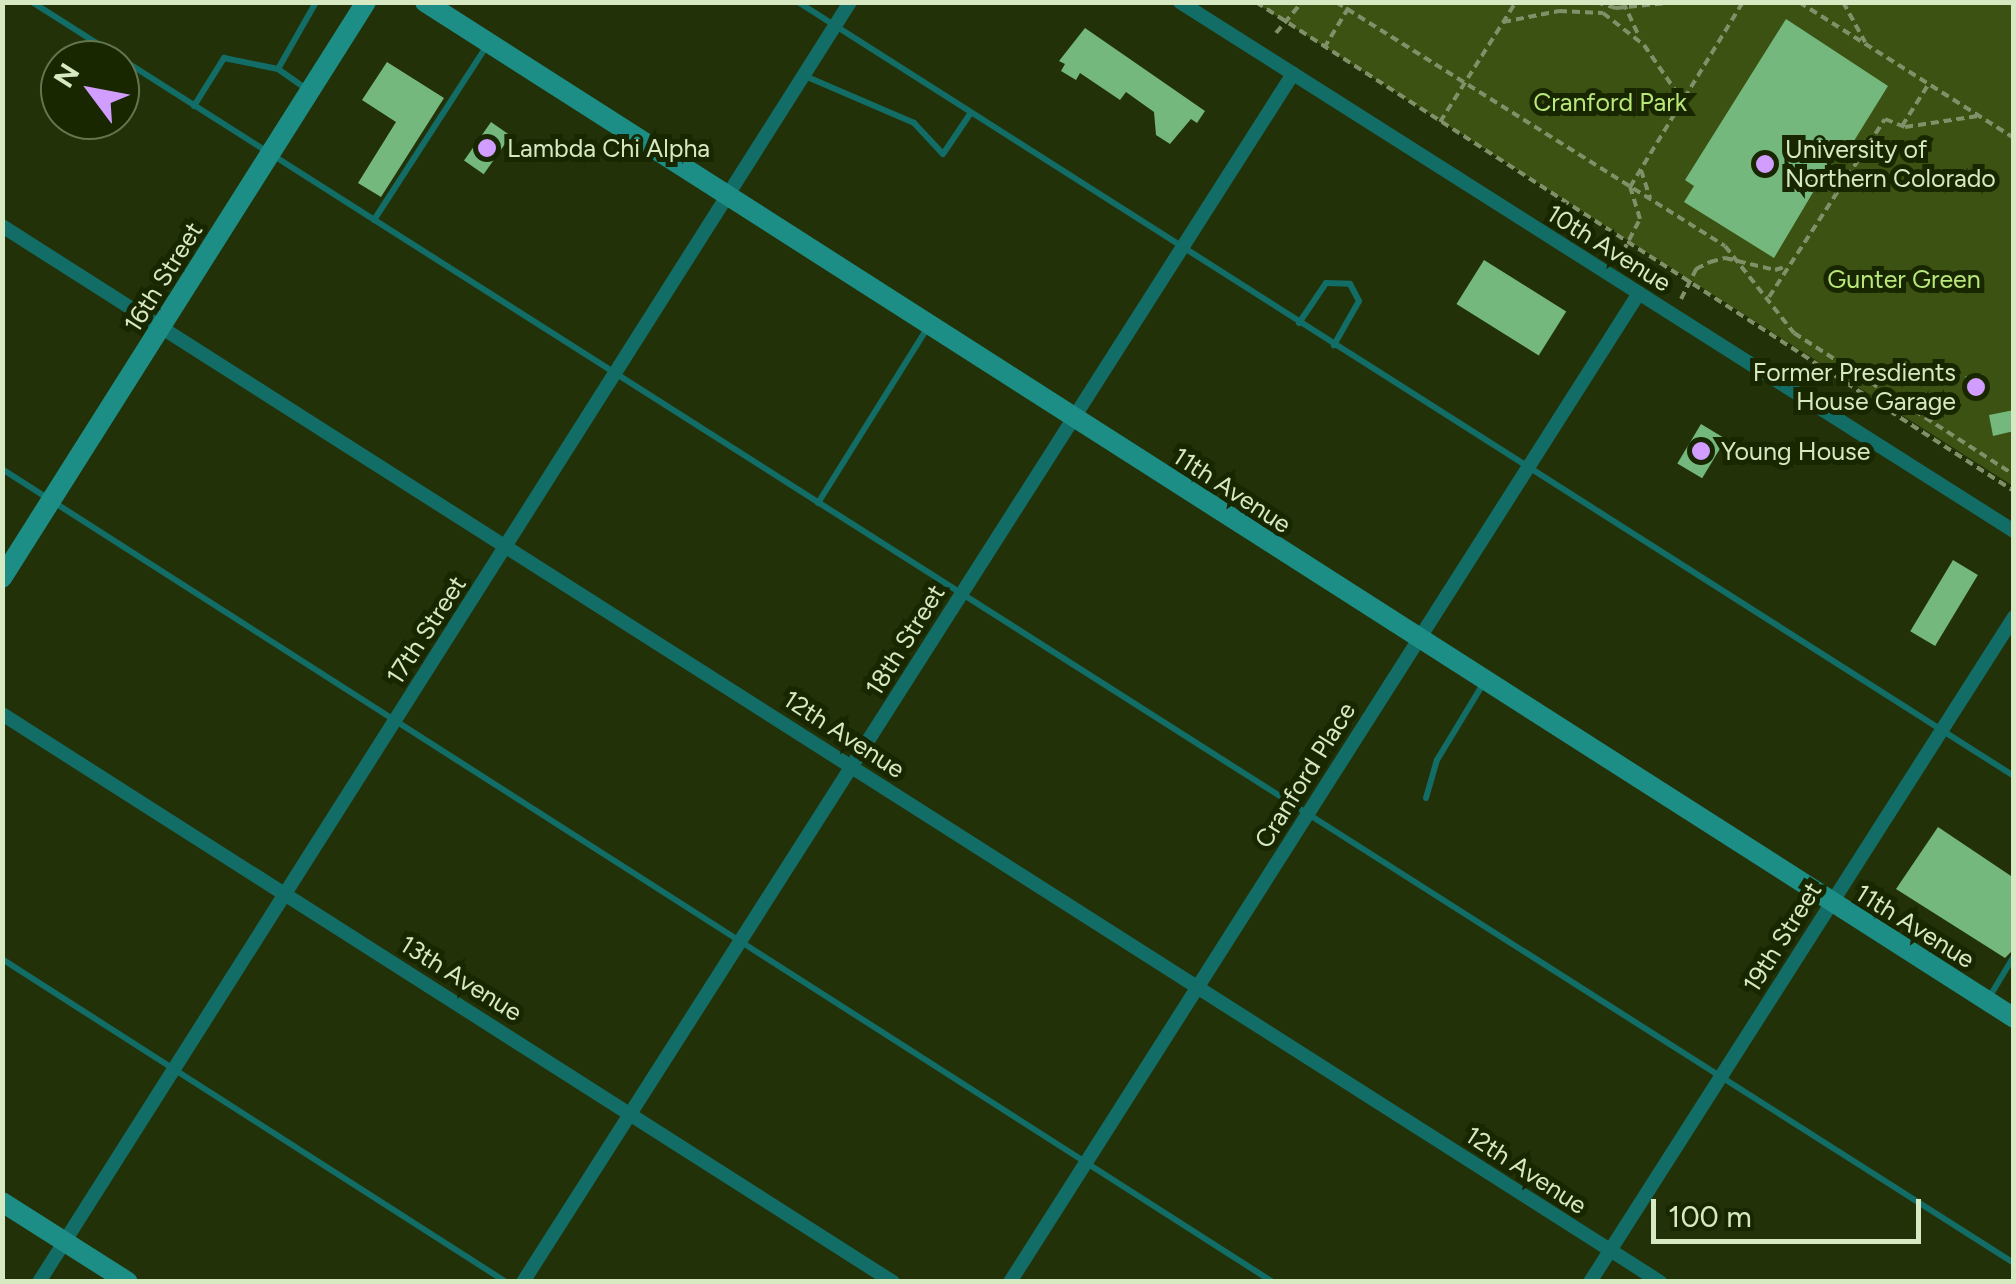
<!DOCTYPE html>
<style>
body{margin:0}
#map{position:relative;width:2016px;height:1284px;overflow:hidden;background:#223108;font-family:Figtree,sans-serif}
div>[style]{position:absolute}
.green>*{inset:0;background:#3b5213}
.building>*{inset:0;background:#74b87e;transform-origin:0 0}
.path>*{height:4px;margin-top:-2px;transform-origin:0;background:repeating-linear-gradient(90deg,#809068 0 8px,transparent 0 13px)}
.lane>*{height:6px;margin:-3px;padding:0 3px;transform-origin:3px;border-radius:3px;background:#136d67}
.street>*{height:14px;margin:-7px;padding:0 7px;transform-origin:7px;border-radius:7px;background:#136d67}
.secondary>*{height:20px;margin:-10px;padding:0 10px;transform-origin:10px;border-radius:10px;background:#1c8e86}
.dots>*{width:28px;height:28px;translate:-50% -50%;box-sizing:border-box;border:5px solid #182700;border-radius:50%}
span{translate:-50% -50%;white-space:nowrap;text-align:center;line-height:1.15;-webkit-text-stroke:10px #182700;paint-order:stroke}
.park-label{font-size:25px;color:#bae77a}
.poi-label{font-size:25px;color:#d7e9c2}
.left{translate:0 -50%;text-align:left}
.right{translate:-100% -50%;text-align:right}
.street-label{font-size:25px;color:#d7e9c2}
.frame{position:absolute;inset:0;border:5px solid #d7e9c2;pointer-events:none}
.north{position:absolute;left:40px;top:40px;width:100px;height:100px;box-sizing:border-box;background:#182700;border:2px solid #64754e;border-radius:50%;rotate:302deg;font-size:28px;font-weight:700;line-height:40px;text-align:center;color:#d7e9c2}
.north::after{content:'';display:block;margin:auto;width:35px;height:45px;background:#d19dfe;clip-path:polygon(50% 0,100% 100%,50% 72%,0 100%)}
.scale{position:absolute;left:1651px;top:1199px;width:270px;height:45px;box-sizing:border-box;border:5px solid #d7e9c2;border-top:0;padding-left:12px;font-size:30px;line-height:35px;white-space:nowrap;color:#d7e9c2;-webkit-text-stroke:8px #182700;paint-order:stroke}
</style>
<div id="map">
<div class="green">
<div style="clip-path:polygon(1256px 3px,2013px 3px,2013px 486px)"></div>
</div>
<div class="building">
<div style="clip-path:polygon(1786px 19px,1888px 86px,1844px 157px,1837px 152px,1774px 258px,1684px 202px,1694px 186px,1685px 180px)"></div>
<div style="clip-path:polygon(1085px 28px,1205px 111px,1197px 123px,1191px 119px,1170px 144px,1156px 135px,1154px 112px,1126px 92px,1120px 100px,1080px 73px,1076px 80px,1061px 71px,1065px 64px,1059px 61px)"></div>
<div style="clip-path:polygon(387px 62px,444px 98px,381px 197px,358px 183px,396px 122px,362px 100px)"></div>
<div style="left:491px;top:122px;width:24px;height:47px;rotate:35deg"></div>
<div style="left:1484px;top:260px;width:97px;height:52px;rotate:32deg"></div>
<div style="left:1983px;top:374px;width:22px;height:18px;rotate:82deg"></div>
<div style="clip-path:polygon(2014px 410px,2014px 431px,1993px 436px,1989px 415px)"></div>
<div style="left:1701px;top:424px;width:29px;height:46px;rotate:31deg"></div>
<div style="left:1953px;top:560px;width:29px;height:83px;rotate:31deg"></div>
<div style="clip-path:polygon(1938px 827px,2014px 878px,2014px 949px,2005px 958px,1896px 889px)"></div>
</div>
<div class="path">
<div style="left:1256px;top:2px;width:902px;rotate:32.83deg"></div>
<div style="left:1336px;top:2px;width:459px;rotate:32.1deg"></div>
<div style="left:1725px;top:246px;width:111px;rotate:51.6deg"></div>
<div style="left:1794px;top:333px;width:262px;rotate:32.8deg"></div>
<div style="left:1596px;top:2px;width:21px;rotate:17deg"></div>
<div style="left:1616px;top:8px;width:61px;rotate:-5.6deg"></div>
<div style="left:1623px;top:2px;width:38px;rotate:65deg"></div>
<div style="left:1799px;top:2px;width:254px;rotate:32.3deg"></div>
<div style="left:1843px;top:2px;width:46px;rotate:61.2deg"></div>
<div style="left:1503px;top:22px;width:57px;rotate:-11.1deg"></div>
<div style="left:1559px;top:11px;width:44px;rotate:2.6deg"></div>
<div style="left:1603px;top:13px;width:52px;rotate:38deg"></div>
<div style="left:1644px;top:45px;width:67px;rotate:55.4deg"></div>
<div style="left:1276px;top:33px;width:40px;rotate:-50deg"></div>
<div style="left:1324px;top:48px;width:54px;rotate:-58.7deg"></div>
<div style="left:1440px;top:122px;width:142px;rotate:-57.7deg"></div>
<div style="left:1902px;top:126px;width:49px;rotate:-57.6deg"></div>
<div style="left:1641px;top:170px;width:29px;rotate:72deg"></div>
<div style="left:1617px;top:263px;width:50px;rotate:-62.4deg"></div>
<div style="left:1640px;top:219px;width:34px;rotate:-107deg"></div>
<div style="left:1630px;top:187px;width:217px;rotate:-58.6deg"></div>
<div style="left:1769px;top:297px;width:212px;rotate:-56.9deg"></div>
<div style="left:1885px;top:119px;width:22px;rotate:22deg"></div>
<div style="left:1905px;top:127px;width:74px;rotate:-8.6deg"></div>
<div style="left:1681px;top:299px;width:34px;rotate:-63deg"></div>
<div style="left:1696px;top:269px;width:16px;rotate:-27deg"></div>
<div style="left:1710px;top:262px;width:16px;rotate:-15deg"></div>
<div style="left:1725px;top:258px;width:51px;rotate:13.5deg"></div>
<div style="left:1775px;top:270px;width:13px;rotate:-18deg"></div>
</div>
<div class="lane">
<div style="left:32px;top:2px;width:2349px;rotate:32.47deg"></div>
<div style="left:798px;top:2px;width:1441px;rotate:32.48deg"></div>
<div style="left:278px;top:69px;width:77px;rotate:-60.4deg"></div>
<div style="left:805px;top:76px;width:119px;rotate:23.3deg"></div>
<div style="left:914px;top:123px;width:42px;rotate:46.9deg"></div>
<div style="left:943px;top:154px;width:48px;rotate:-56deg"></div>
<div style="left:194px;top:106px;width:57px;rotate:-58deg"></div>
<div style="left:224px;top:58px;width:55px;rotate:11.5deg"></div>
<div style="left:278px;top:69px;width:33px;rotate:35deg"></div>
<div style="left:374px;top:220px;width:208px;rotate:-57.1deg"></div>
<div style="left:1299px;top:323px;width:48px;rotate:-56deg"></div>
<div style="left:1326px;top:283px;width:24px;rotate:2deg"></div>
<div style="left:1350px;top:284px;width:19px;rotate:62deg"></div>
<div style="left:1359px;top:301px;width:51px;rotate:119.6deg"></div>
<div style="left:2px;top:469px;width:1509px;rotate:32.61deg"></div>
<div style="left:818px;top:503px;width:208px;rotate:-58deg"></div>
<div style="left:1426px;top:798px;width:40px;rotate:-74deg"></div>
<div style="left:1437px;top:760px;width:89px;rotate:-58.8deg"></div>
<div style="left:2px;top:959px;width:599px;rotate:32.65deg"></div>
<div style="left:1990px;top:996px;width:47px;rotate:-59deg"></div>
</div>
<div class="street">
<div style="left:1180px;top:2px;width:988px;rotate:32.39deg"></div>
<div style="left:2px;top:226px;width:1966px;rotate:32.49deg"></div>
<div style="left:2px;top:714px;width:1057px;rotate:32.52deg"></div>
<div style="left:39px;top:1282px;width:1515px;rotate:-57.64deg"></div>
<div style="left:523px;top:1282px;width:1433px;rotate:-57.49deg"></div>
<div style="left:1010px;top:1282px;width:1172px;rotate:-57.54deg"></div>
<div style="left:1590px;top:1282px;width:789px;rotate:-57.48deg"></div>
</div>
<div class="secondary">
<div style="left:425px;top:2px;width:1886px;rotate:32.59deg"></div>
<div style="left:2px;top:578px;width:681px;rotate:-57.71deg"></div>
<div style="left:2px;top:1202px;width:149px;rotate:32.4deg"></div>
</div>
<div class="dots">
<div style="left:487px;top:148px;background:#d19dfe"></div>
<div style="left:1765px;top:164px;background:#d19dfe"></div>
<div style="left:1976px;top:387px;background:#d19dfe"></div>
<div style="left:1701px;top:451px;background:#d19dfe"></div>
</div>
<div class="park-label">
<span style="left:1610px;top:102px">Cranford Park</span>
<span style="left:1904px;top:279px">Gunter Green</span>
</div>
<div class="poi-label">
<span class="left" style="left:507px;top:148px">Lambda Chi Alpha</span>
<span class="left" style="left:1785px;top:164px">University of<br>Northern Colorado</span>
<span class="right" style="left:1956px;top:387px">Former Presdients<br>House Garage</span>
<span class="left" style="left:1721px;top:451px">Young House</span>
</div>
<div class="street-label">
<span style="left:1609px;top:248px;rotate:32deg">10th Avenue</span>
<span style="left:163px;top:277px;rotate:-58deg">16th Street</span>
<span style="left:1232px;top:490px;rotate:33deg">11th Avenue</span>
<span style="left:426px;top:630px;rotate:-57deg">17th Street</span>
<span style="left:905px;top:640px;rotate:-58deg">18th Street</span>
<span style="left:844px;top:734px;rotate:33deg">12th Avenue</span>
<span style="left:1305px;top:775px;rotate:-58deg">Cranford Place</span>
<span style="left:1915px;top:926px;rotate:32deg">11th Avenue</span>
<span style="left:1782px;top:937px;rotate:-58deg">19th Street</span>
<span style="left:461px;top:978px;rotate:32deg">13th Avenue</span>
<span style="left:1526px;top:1170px;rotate:33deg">12th Avenue</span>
</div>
<div class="frame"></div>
<div class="north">N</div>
<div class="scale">100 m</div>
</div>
